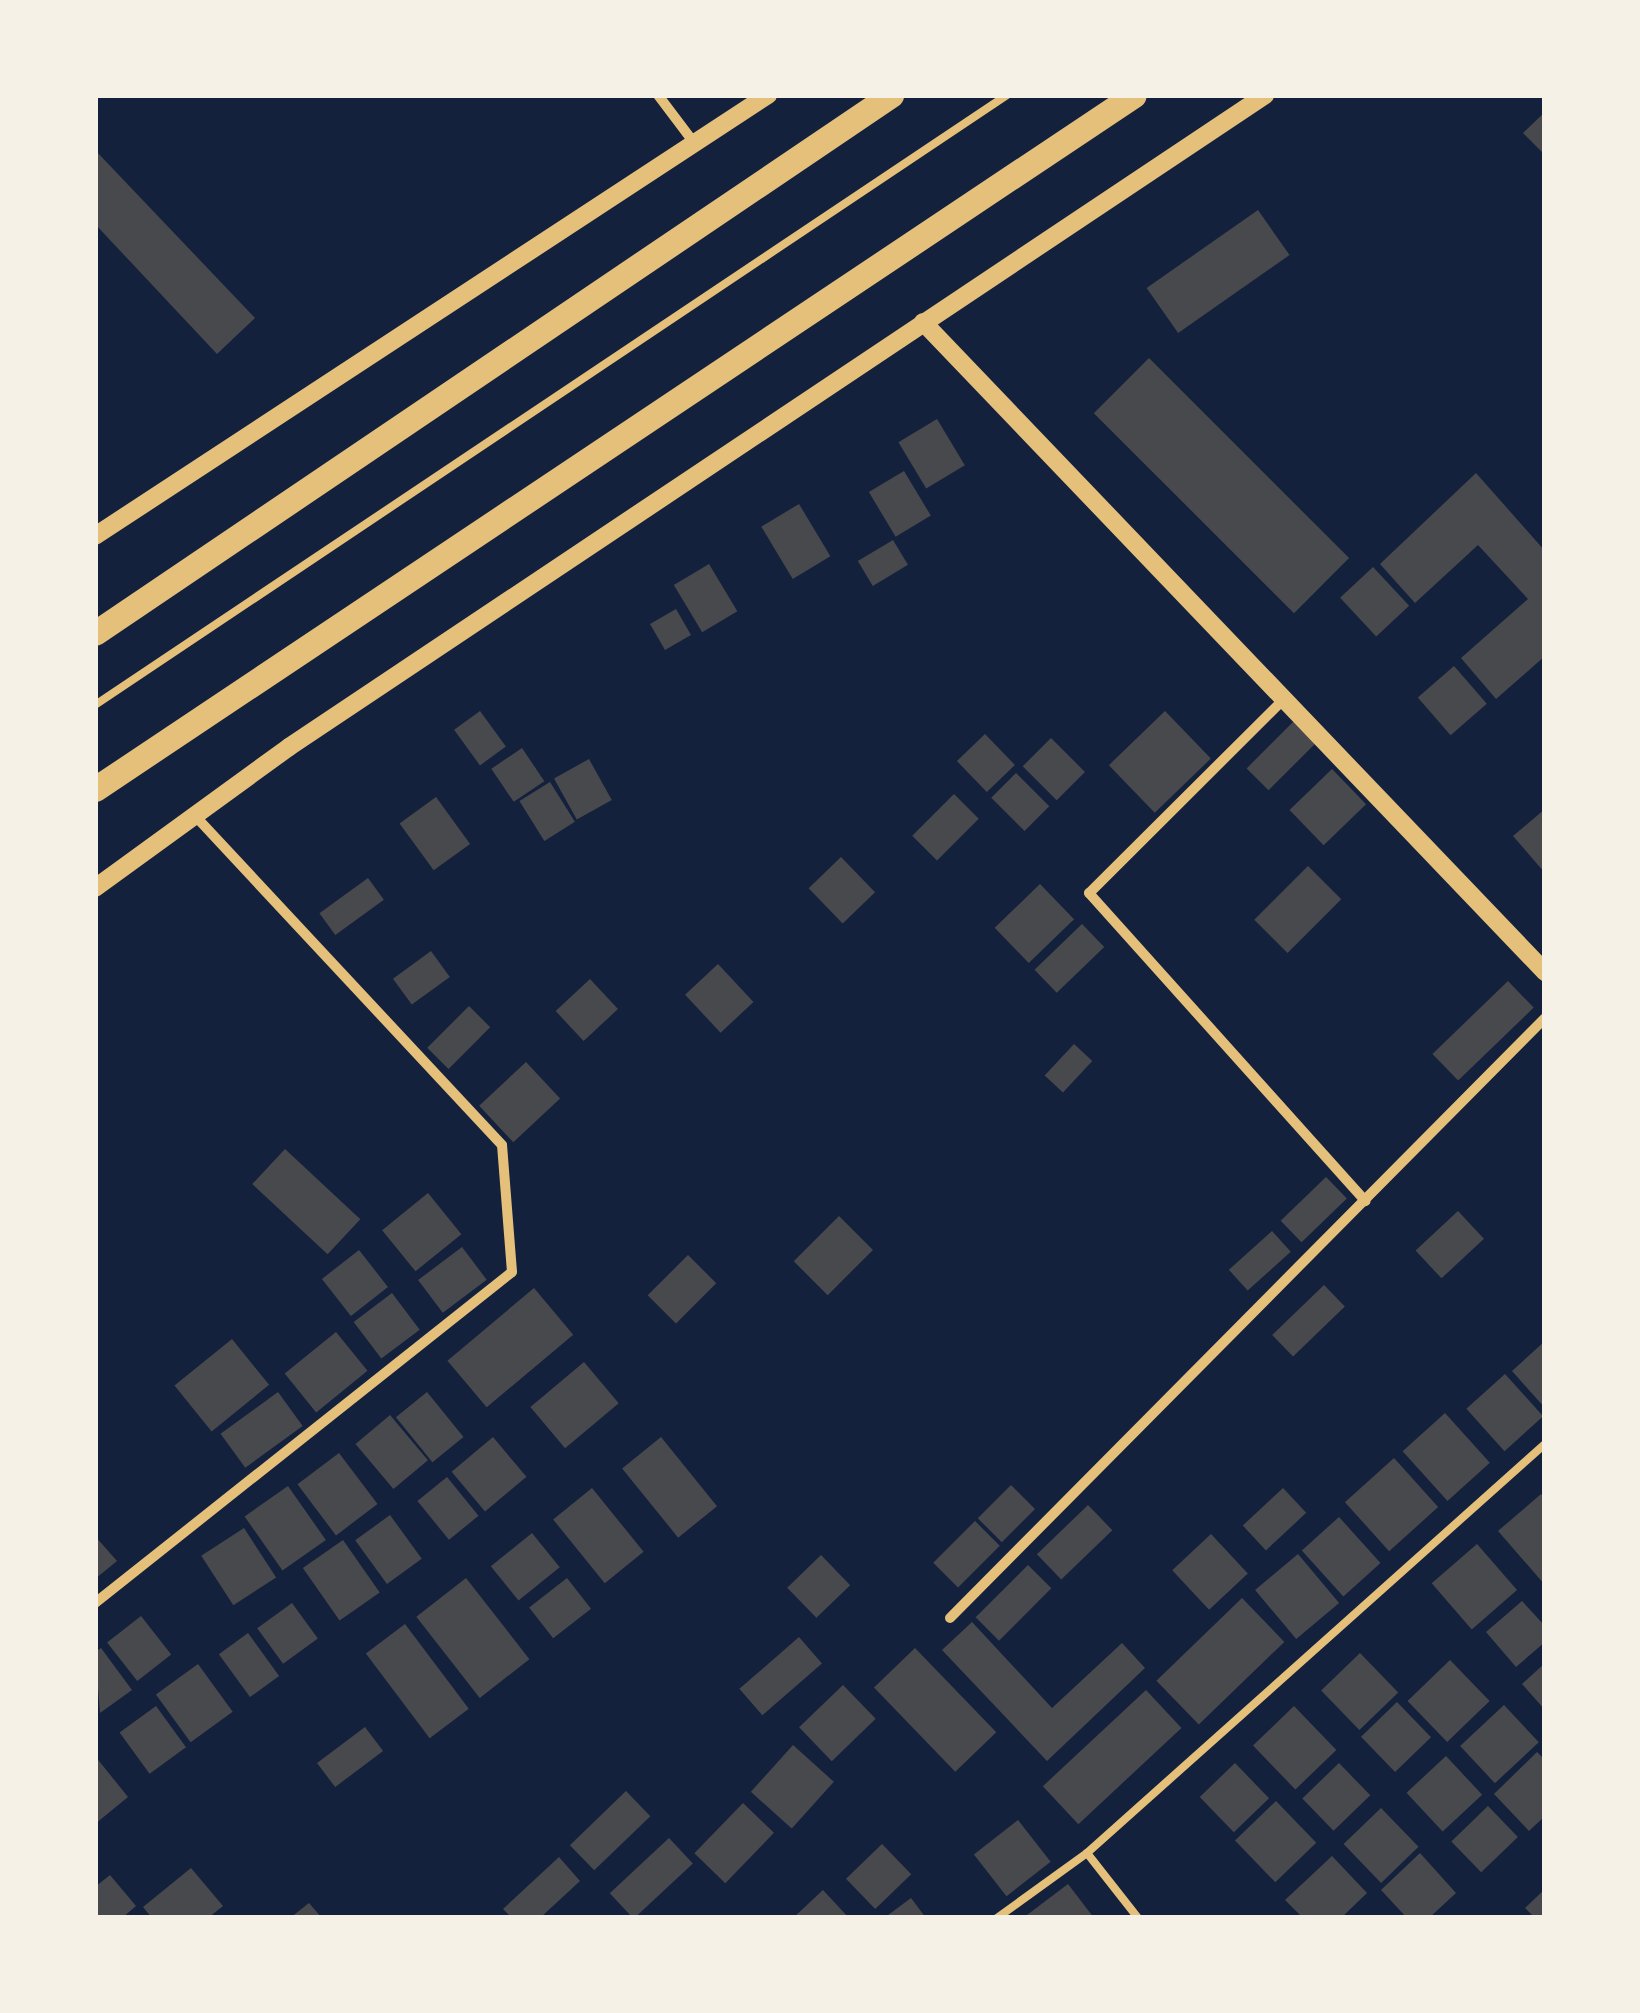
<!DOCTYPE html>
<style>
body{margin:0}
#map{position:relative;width:1640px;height:2013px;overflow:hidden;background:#14213d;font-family:"Public Sans",sans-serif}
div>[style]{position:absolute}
.building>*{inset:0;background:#48494c;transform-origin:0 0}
.service>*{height:8px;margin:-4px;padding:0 4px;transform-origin:4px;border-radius:4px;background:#e5c07b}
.minor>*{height:10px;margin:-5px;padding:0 5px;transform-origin:5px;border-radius:5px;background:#e5c07b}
.tertiary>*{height:18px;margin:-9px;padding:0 9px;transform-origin:9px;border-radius:9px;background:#e5c07b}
.primary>*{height:25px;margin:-12.5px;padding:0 12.5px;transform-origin:12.5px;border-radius:12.5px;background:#e5c07b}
span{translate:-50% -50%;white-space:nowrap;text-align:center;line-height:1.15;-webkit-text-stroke:8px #f6f1e7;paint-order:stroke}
.frame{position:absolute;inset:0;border:98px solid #f6f1e7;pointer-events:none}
</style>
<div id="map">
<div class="building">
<div style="clip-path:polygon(1545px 112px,1545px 155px,1523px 133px)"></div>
<div style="clip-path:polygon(95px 150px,255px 318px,217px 354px,95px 224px)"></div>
<div style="left:1258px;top:210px;width:55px;height:136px;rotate:55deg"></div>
<div style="left:1149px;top:358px;width:283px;height:78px;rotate:45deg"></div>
<div style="left:937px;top:419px;width:54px;height:45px;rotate:59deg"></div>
<div style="left:904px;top:471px;width:52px;height:41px;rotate:59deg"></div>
<div style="clip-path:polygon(1476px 473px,1545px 551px,1545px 656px,1496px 699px,1461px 658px,1528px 599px,1478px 545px,1415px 603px,1380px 564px)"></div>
<div style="left:799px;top:504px;width:61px;height:44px;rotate:59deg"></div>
<div style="left:893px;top:540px;width:29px;height:41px;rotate:59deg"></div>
<div style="left:709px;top:564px;width:55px;height:41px;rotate:59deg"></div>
<div style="left:1373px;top:567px;width:53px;height:45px;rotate:47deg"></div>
<div style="left:676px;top:609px;width:30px;height:30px;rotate:60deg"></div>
<div style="left:1454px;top:666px;width:50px;height:48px;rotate:49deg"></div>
<div style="left:480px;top:711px;width:44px;height:32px;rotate:54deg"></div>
<div style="left:1165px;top:711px;width:66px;height:78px;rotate:46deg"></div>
<div style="left:1294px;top:721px;width:31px;height:67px;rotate:45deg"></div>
<div style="left:985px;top:734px;width:43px;height:39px;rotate:46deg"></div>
<div style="left:1051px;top:738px;width:48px;height:40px;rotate:45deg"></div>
<div style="left:522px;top:748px;width:40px;height:37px;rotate:56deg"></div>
<div style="left:589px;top:759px;width:47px;height:40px;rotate:61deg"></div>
<div style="left:1332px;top:769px;width:49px;height:59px;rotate:46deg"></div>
<div style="left:1016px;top:773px;width:47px;height:35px;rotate:45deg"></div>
<div style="left:550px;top:782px;width:47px;height:36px;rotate:58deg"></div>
<div style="left:954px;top:794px;width:35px;height:59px;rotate:45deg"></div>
<div style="left:436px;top:797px;width:58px;height:45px;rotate:54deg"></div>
<div style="clip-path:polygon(1545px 809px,1545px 873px,1513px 836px)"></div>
<div style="left:841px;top:857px;width:49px;height:45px;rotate:46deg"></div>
<div style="left:1308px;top:866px;width:47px;height:76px;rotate:45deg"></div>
<div style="left:368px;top:878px;width:27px;height:60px;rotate:54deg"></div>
<div style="left:1040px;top:884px;width:49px;height:63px;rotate:46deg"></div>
<div style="left:1082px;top:924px;width:32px;height:66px;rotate:46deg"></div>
<div style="left:431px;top:951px;width:32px;height:47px;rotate:54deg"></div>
<div style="left:718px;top:964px;width:52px;height:45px;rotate:47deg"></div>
<div style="left:590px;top:979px;width:41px;height:47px;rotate:47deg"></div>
<div style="left:1508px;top:981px;width:37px;height:105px;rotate:46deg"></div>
<div style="left:469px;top:1006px;width:30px;height:59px;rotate:45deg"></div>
<div style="left:1074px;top:1044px;width:25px;height:43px;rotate:43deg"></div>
<div style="left:526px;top:1062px;width:50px;height:64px;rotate:47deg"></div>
<div style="left:285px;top:1149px;width:103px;height:48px;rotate:43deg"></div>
<div style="left:1326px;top:1177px;width:30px;height:63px;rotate:46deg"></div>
<div style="left:428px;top:1193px;width:53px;height:59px;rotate:51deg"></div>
<div style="left:1458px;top:1211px;width:38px;height:58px;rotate:47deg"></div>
<div style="left:839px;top:1216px;width:48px;height:64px;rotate:45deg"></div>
<div style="left:1272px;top:1231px;width:28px;height:58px;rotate:48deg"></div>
<div style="left:462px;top:1247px;width:41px;height:55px;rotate:53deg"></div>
<div style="left:359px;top:1250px;width:47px;height:47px;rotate:52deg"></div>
<div style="left:688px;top:1255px;width:40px;height:57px;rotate:45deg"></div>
<div style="left:1324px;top:1285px;width:30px;height:72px;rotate:46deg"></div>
<div style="left:534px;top:1288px;width:61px;height:113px;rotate:50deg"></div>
<div style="left:392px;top:1293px;width:46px;height:48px;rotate:53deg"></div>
<div style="left:336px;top:1332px;width:50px;height:66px;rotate:51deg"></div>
<div style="left:232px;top:1339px;width:59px;height:74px;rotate:51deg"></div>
<div style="clip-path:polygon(1545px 1341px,1545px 1408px,1512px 1371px)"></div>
<div style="left:584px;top:1362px;width:54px;height:70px;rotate:50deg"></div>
<div style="left:1505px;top:1374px;width:57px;height:52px;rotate:48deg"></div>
<div style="left:278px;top:1392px;width:42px;height:71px;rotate:54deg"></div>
<div style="left:427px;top:1392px;width:58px;height:40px;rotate:51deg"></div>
<div style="left:1445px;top:1413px;width:67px;height:57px;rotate:48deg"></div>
<div style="left:390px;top:1415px;width:59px;height:45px;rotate:50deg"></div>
<div style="left:493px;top:1437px;width:52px;height:54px;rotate:50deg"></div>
<div style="left:661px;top:1437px;width:89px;height:50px;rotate:51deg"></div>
<div style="left:339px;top:1453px;width:64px;height:52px;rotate:53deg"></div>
<div style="left:1394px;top:1458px;width:66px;height:66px;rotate:48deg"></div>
<div style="left:447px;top:1477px;width:50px;height:38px;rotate:51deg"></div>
<div style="left:1011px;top:1485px;width:34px;height:47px;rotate:45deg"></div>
<div style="left:288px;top:1486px;width:66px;height:53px;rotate:55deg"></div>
<div style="left:592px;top:1488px;width:82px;height:50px;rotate:51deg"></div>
<div style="left:1283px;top:1488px;width:34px;height:55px;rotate:47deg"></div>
<div style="clip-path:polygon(1541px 1494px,1545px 1498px,1545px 1585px,1498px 1531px)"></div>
<div style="left:1088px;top:1505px;width:35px;height:71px;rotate:46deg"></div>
<div style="left:390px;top:1515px;width:54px;height:43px;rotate:54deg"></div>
<div style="left:1339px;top:1517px;width:62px;height:50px;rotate:48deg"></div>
<div style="left:975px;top:1521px;width:35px;height:59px;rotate:45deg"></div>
<div style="left:244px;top:1528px;width:59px;height:51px;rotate:57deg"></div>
<div style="left:532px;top:1533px;width:44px;height:53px;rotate:51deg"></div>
<div style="left:1211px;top:1534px;width:54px;height:53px;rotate:47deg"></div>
<div style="clip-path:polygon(95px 1536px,117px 1561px,95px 1579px)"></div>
<div style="left:343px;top:1540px;width:64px;height:49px;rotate:55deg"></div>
<div style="left:1477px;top:1544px;width:61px;height:60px;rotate:49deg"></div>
<div style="left:1298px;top:1554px;width:64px;height:56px;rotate:50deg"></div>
<div style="left:821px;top:1555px;width:42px;height:47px;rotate:46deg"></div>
<div style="left:1028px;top:1565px;width:33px;height:74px;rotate:45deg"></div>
<div style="left:466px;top:1578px;width:103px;height:63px;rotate:52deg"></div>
<div style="left:567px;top:1578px;width:39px;height:48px;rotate:52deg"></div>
<div style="left:1242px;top:1598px;width:61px;height:119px;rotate:46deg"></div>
<div style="clip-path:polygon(1522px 1601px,1545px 1626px,1545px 1642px,1516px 1667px,1486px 1632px)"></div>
<div style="left:292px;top:1603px;width:44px;height:43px;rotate:54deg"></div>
<div style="left:141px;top:1616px;width:49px;height:43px;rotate:52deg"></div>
<div style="clip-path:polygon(972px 1622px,1052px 1708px,1122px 1643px,1145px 1668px,1047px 1761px,942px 1650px)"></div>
<div style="left:405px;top:1624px;width:106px;height:49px;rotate:53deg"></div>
<div style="left:248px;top:1633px;width:53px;height:36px;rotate:54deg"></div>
<div style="left:799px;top:1637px;width:35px;height:79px;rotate:49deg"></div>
<div style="clip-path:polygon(101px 1648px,132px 1690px,100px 1713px,95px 1652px)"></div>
<div style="left:915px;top:1648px;width:117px;height:57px;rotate:46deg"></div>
<div style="left:1360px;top:1653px;width:55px;height:54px;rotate:46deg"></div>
<div style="left:1450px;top:1660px;width:57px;height:59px;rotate:46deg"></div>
<div style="clip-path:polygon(1545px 1663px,1545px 1710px,1522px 1684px)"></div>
<div style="left:198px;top:1664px;width:59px;height:52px;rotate:54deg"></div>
<div style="left:843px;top:1685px;width:47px;height:61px;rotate:46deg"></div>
<div style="left:1146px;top:1690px;width:52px;height:141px;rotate:47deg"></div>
<div style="left:1397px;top:1702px;width:49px;height:50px;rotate:46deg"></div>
<div style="left:1504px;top:1705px;width:51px;height:60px;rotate:47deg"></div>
<div style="left:156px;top:1706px;width:51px;height:45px;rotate:54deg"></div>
<div style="left:1294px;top:1706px;width:61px;height:57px;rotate:46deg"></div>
<div style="left:365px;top:1727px;width:30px;height:60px;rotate:53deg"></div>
<div style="left:793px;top:1745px;width:55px;height:63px;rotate:42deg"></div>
<div style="clip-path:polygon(1537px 1752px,1545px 1760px,1545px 1816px,1529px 1831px,1494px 1794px)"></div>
<div style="clip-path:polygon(95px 1756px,128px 1797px,95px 1824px)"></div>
<div style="left:1446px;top:1756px;width:53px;height:54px;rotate:47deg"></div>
<div style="left:1235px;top:1763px;width:49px;height:49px;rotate:46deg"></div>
<div style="left:1339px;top:1763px;width:45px;height:51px;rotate:46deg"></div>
<div style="left:626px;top:1791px;width:35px;height:78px;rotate:46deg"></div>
<div style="left:1276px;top:1801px;width:58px;height:57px;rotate:46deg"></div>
<div style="left:743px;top:1803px;width:43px;height:70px;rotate:44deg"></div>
<div style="left:1488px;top:1806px;width:43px;height:51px;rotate:46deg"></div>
<div style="left:1381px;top:1808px;width:54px;height:52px;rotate:46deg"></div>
<div style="left:1018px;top:1820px;width:53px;height:56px;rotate:52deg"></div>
<div style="left:669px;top:1838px;width:35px;height:81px;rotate:47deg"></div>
<div style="left:882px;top:1844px;width:42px;height:50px;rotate:46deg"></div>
<div style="clip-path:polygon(1420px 1853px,1456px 1893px,1429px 1918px,1407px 1918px,1381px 1890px)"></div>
<div style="clip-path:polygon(1332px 1856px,1367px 1893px,1341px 1918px,1303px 1918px,1285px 1900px)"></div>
<div style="clip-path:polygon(559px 1857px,580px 1881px,540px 1918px,512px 1918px,503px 1909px)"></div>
<div style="clip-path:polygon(191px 1868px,223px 1906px,208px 1918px,152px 1918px,143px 1907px)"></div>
<div style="clip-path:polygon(110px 1875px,136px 1906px,122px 1918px,95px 1918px,95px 1887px)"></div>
<div style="clip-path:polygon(1068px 1884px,1094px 1918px,1023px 1918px)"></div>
<div style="clip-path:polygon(1545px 1889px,1545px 1918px,1535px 1918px,1525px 1908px)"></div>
<div style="clip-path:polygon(823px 1890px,849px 1918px,793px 1918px)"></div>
<div style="clip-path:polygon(911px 1898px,926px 1918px,884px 1918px)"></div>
<div style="clip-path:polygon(309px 1903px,322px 1918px,290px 1918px)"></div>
</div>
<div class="service">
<div style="left:95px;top:705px;width:1097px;rotate:-33.78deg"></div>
<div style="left:1087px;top:1853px;width:83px;rotate:51.9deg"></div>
<div style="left:997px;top:1918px;width:111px;rotate:-35.8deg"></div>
<div style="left:1087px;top:1853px;width:614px;rotate:-41.77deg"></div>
</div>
<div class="minor">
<div style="left:658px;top:95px;width:61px;rotate:52.9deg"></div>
<div style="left:1284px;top:699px;width:275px;rotate:135.1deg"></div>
<div style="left:1089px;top:893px;width:414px;rotate:48.1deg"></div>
<div style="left:95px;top:1603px;width:532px;rotate:-38.44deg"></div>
<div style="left:512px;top:1272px;width:127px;rotate:-94.5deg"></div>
<div style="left:502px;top:1145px;width:453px;rotate:-133deg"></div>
<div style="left:950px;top:1618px;width:845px;rotate:-45.24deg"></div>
</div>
<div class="tertiary">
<div style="left:923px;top:322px;width:900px;rotate:46.26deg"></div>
<div style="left:95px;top:536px;width:805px;rotate:-33.24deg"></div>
<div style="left:95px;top:888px;width:240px;rotate:-36deg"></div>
<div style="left:289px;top:747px;width:1174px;rotate:-33.74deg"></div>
</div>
<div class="primary">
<div style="left:95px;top:633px;width:961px;rotate:-34.05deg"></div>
<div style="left:95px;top:789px;width:1249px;rotate:-33.74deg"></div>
</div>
<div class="frame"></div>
</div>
